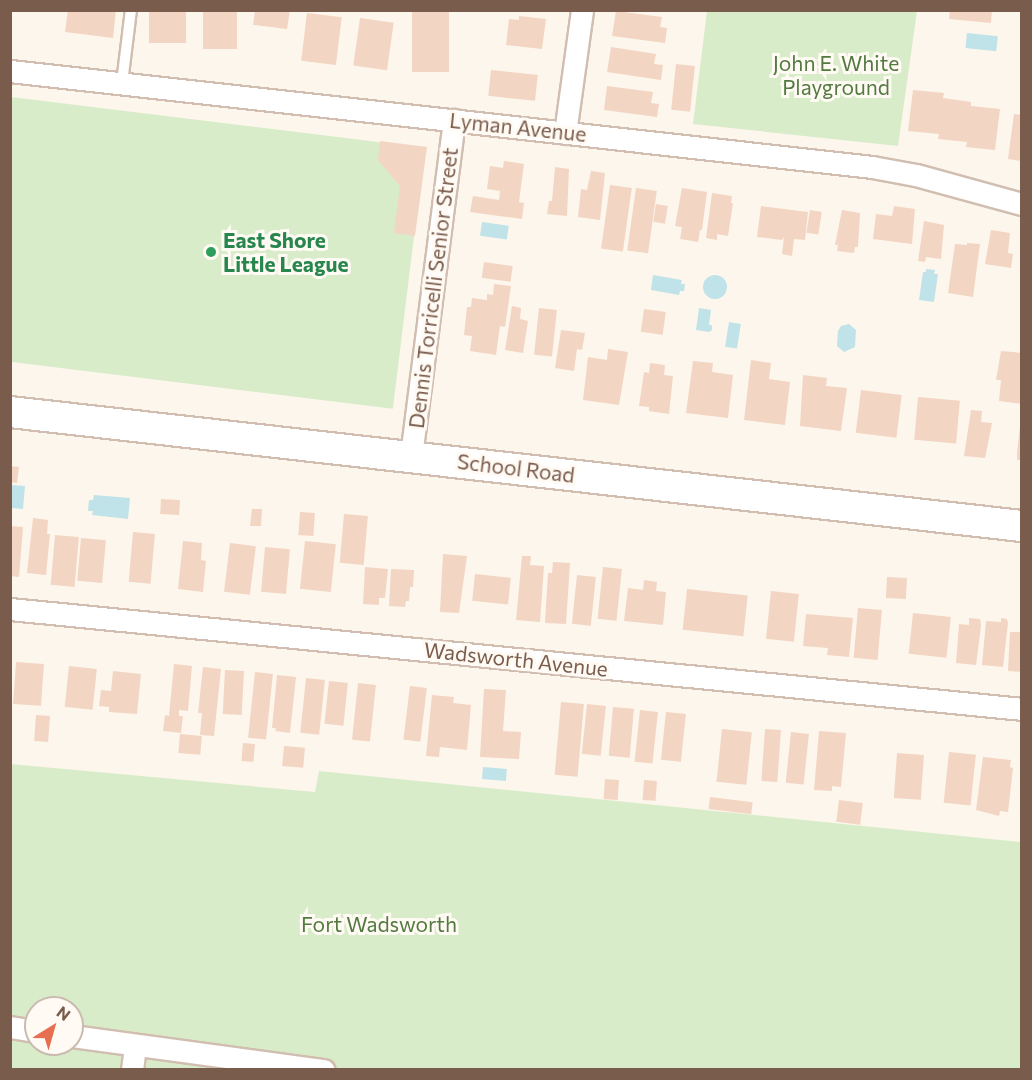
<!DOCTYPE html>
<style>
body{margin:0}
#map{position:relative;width:1032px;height:1080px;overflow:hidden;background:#fdf6ec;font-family:Commissioner,sans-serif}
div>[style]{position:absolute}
.green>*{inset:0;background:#d8ecc9;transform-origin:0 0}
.water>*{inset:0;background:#bfe3e8;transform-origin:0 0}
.round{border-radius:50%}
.building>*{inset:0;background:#f3d5c3;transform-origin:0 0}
.roads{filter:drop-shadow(2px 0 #d1beb0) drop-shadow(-2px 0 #d1beb0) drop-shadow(0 2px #d1beb0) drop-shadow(0 -2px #d1beb0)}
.lane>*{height:10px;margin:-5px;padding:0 5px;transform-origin:5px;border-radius:5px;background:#fff}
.street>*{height:21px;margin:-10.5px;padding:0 10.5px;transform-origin:10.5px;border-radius:10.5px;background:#fff}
.secondary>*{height:30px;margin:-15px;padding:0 15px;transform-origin:15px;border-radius:15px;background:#fff}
.dots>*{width:16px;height:16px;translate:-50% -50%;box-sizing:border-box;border:3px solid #fffaf3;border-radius:50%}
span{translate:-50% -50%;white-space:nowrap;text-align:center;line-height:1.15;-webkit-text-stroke:6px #fffaf3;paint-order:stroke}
.park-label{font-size:21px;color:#537a41}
.street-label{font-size:21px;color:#7a5c4d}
.leisure-label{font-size:21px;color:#27864d;font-weight:700}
.left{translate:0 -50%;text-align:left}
.frame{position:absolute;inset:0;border:12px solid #7a5c4d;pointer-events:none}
.north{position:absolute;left:24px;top:996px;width:60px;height:60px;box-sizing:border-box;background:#fffaf3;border:2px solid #cabbb1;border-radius:50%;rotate:37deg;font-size:16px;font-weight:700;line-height:24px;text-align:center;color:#7a5c4d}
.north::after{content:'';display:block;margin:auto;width:21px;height:27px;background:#e76f51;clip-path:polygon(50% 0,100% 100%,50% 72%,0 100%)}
</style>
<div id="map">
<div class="green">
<div style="clip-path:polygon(707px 11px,917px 11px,898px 146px,693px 124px)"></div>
<div style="left:11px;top:97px;width:417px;height:263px;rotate:7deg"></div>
<div style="clip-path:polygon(evenodd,10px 764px,315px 792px,319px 771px,1021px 842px,1021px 1069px,11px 1069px,10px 764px,36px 1008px,72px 1008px,72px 1044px,36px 1044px,36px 1008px)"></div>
</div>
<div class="water">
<div style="left:967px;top:33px;width:31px;height:15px;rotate:6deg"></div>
<div style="left:482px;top:222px;width:27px;height:14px;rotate:8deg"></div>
<div style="clip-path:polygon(926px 269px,935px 270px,934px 274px,938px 274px,934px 302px,919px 300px,923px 272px,926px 272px)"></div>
<div class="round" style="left:703px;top:275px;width:24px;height:24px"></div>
<div style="clip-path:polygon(653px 275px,682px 280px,681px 284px,685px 284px,684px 291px,680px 291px,679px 295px,651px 290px)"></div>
<div style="clip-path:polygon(699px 308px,711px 310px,709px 325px,712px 325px,712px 330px,709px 332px,696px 330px)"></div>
<div style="left:729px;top:322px;width:12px;height:25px;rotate:9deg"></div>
<div style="clip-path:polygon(849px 324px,856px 330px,855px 347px,844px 352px,837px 346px,838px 331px,841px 326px)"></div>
<div style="clip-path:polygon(11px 485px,25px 486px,23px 509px,11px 508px)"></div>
<div style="clip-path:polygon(94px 495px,130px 498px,128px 519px,92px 515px,93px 511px,88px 511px,89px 500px,93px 500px)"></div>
<div style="left:483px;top:767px;width:24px;height:12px;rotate:5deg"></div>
</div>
<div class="building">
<div style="clip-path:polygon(68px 10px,116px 10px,113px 38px,65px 32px)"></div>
<div style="left:149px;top:10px;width:37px;height:33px"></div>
<div style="left:203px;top:10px;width:34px;height:39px"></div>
<div style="clip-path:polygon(255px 10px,290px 10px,287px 29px,253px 25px)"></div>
<div style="left:412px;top:10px;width:37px;height:62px"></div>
<div style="clip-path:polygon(950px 10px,992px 10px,991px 23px,949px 19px)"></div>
<div style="clip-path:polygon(616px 11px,662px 17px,660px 27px,667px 28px,665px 43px,612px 36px)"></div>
<div style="left:307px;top:13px;width:35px;height:48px;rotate:7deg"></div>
<div style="clip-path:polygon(519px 16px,546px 19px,542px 49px,506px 45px,509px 19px,519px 20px)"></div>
<div style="left:360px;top:18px;width:34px;height:48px;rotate:8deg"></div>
<div style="clip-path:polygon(611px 47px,656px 54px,654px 64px,663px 65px,661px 80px,607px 72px)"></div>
<div style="left:676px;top:64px;width:19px;height:46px;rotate:6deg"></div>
<div style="left:491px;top:70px;width:47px;height:26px;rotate:6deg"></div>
<div style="clip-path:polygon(607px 86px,653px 92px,651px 103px,659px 104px,657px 117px,604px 110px)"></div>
<div style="clip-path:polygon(913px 90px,944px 93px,943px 98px,971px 102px,971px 106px,1000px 109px,995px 150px,966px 147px,967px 142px,938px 139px,939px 134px,908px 131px)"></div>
<div style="clip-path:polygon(1014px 114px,1022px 115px,1022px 161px,1008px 159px)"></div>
<div style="clip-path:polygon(380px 141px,427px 147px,415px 236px,394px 233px,400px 186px,378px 160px)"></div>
<div style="clip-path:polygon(504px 161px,524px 164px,519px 202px,524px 203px,522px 219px,470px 212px,473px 196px,499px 200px,500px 191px,487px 189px,490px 166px,503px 168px)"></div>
<div style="clip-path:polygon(555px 167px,569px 169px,567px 216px,547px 214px,549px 201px,552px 201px)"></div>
<div style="clip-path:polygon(591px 171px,605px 173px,600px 220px,578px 217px,581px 189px,587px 190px)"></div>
<div style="left:610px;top:185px;width:22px;height:64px;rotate:8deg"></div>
<div style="left:636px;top:188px;width:21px;height:63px;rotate:8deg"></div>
<div style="clip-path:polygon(682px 188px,707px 192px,702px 230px,700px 230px,698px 242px,680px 239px,682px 227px,675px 226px)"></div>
<div style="clip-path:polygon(712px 193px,732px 196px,731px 203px,733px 203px,728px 236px,717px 234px,717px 240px,706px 238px)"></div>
<div style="left:656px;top:204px;width:12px;height:18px;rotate:9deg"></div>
<div style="clip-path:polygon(761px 206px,808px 212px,805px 240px,794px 239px,792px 256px,782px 254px,784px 237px,782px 240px,757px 237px)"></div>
<div style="clip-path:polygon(894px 206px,915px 209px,912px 244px,873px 239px,876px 214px,892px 216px)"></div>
<div style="left:810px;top:210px;width:12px;height:23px;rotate:9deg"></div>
<div style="clip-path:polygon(842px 210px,860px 213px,858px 247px,855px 247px,854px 253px,837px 251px,838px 245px,835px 245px)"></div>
<div style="clip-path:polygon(924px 221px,944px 225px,941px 259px,926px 257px,925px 262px,918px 261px)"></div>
<div style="clip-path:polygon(991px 230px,1010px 233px,1008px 253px,1013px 254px,1011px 268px,985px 264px)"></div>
<div style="clip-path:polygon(967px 243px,980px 244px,973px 297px,948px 293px,955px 244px,967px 245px)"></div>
<div style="left:484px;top:262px;width:29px;height:16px;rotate:8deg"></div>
<div style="clip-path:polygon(494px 284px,511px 286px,505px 327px,500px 326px,496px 355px,470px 351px,472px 336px,464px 335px,467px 307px,471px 307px,472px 298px,487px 300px,487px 294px,493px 295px)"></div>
<div style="clip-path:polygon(512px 306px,521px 308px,520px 319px,528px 321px,523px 353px,505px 350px)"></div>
<div style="left:539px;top:308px;width:18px;height:47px;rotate:6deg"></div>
<div style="left:644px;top:309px;width:22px;height:23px;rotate:8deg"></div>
<div style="clip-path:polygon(561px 330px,585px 333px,582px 350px,577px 349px,574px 371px,555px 368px)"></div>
<div style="clip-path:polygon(608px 349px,628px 352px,619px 405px,583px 400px,588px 357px,607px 360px)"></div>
<div style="clip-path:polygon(1001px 351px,1022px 353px,1022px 404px,999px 401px,1001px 380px,996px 380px)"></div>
<div style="clip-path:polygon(751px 360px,771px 363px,769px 379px,790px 382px,785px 425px,744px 420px)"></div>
<div style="clip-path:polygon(693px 361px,713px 363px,712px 372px,733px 375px,728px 418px,686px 413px)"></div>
<div style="clip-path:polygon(650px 363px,665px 365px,664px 375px,673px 376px,669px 414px,649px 411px,649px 407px,639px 406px,644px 372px,649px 373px)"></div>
<div style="clip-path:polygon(803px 375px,827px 378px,826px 386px,847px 388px,841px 431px,800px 426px)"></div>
<div style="left:861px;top:390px;width:41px;height:43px;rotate:7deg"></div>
<div style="left:918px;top:397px;width:42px;height:43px;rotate:5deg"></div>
<div style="clip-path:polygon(971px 410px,982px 411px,981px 422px,992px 423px,985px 458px,964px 456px)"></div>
<div style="clip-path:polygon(1020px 426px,1022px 426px,1022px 460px,1017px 460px,1017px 453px)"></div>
<div style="clip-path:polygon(10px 466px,19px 467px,17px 483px,10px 482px)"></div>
<div style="left:161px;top:499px;width:19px;height:15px;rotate:3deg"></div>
<div style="clip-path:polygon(252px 509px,262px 509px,261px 526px,250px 526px)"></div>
<div style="left:300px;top:512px;width:15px;height:23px;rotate:4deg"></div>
<div style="left:344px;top:514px;width:24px;height:49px;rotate:5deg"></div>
<div style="clip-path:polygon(33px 518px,48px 520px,47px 534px,50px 534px,46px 575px,27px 573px)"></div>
<div style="clip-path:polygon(10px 526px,23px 527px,19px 577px,10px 576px)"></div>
<div style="left:133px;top:532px;width:22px;height:50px;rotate:5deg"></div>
<div style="left:55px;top:535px;width:24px;height:50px;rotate:5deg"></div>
<div style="left:81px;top:538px;width:25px;height:43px;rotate:5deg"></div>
<div style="clip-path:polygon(183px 541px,202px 543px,201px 560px,206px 561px,203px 592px,178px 589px)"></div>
<div style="left:305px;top:541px;width:31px;height:48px;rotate:6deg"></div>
<div style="left:230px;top:543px;width:26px;height:49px;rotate:7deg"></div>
<div style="left:265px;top:547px;width:25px;height:45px;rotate:5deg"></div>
<div style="clip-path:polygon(443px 554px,467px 556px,459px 613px,440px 612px)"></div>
<div style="clip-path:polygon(522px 556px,531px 556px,530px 565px,544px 566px,540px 622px,516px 620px)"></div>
<div style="clip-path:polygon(553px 562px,570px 563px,566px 624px,545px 623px,548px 573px,552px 573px)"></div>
<div style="clip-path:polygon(365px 567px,388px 569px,385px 598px,379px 598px,379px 605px,363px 604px)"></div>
<div style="left:603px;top:567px;width:19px;height:52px;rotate:6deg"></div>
<div style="clip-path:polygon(391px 569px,414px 570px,413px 587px,410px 587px,409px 601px,406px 601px,405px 607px,389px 606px)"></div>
<div style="left:475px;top:574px;width:36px;height:27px;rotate:6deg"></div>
<div style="left:577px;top:575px;width:19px;height:49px;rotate:6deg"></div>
<div style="left:887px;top:577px;width:20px;height:21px;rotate:3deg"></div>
<div style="clip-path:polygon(644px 580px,657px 582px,656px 591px,666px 592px,663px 625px,624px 621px,628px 588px,643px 590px)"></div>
<div style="left:687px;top:589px;width:61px;height:41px;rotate:6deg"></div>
<div style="left:771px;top:591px;width:28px;height:48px;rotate:6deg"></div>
<div style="left:858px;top:608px;width:24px;height:50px;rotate:5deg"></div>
<div style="left:913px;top:613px;width:38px;height:41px;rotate:6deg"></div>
<div style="clip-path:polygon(806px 614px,853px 618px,849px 657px,827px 655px,828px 648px,803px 646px)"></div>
<div style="clip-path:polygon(969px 618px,980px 619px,981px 626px,976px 665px,956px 663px,959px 624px,969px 625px)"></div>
<div style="clip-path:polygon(1001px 618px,1007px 619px,1008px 623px,1003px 667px,982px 665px,986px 621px,1001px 622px)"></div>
<div style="clip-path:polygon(1010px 632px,1022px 632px,1022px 672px,1008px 671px)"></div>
<div style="left:16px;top:662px;width:28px;height:42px;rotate:4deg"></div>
<div style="clip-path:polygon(174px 664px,192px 666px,188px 711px,179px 710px,179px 716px,183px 716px,181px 733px,163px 731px,165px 715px,169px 716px)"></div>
<div style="left:69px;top:666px;width:28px;height:41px;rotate:6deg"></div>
<div style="clip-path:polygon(203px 667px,221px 669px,214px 736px,200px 735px,202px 713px,198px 713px)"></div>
<div style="left:225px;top:670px;width:19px;height:44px;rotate:3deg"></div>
<div style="clip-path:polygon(113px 671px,141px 674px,137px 714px,109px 712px,109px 707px,99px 706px,101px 690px,111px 691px)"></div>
<div style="left:255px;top:672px;width:18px;height:66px;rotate:6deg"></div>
<div style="clip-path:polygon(277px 675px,296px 677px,290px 733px,275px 731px,276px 728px,272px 728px)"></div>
<div style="left:306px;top:678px;width:19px;height:55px;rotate:6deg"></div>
<div style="left:329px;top:681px;width:19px;height:43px;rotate:6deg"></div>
<div style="left:358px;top:683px;width:18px;height:57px;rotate:6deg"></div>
<div style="left:410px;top:686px;width:17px;height:54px;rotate:7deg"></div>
<div style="clip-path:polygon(484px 689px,506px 690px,503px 731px,521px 732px,519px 759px,480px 757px)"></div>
<div style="clip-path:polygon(432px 695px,454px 697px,453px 703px,471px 705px,467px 750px,440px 747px,439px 757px,426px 756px)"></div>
<div style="left:561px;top:702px;width:23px;height:73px;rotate:5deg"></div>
<div style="left:587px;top:704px;width:19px;height:50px;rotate:6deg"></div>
<div style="left:613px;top:707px;width:21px;height:49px;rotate:5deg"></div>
<div style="left:640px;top:710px;width:18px;height:52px;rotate:6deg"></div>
<div style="left:666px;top:712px;width:20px;height:48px;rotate:6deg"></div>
<div style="left:36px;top:715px;width:14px;height:26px;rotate:4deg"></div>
<div style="left:722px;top:729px;width:30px;height:53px;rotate:6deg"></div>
<div style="left:765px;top:729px;width:16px;height:52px;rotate:4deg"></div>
<div style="clip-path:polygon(819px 731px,846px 733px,841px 787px,832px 786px,832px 791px,814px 790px)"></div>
<div style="left:791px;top:732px;width:18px;height:51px;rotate:6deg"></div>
<div style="left:180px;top:734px;width:22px;height:19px;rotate:5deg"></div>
<div style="left:243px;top:743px;width:12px;height:18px;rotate:5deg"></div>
<div style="left:284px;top:746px;width:21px;height:20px;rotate:5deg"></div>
<div style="left:949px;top:752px;width:27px;height:51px;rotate:6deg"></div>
<div style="left:897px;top:753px;width:27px;height:45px;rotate:4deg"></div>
<div style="clip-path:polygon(983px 757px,1011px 760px,1010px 767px,1013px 768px,1008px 812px,1000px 811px,999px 816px,976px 810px)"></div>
<div style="left:605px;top:779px;width:14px;height:20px;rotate:4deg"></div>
<div style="left:644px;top:780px;width:13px;height:20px;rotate:4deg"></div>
<div style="left:710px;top:797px;width:43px;height:12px;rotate:7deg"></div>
<div style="left:839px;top:800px;width:24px;height:22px;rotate:7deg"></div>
</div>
<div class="roads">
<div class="lane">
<div style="left:122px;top:83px;width:74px;rotate:-83deg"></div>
</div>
<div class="street">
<div style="left:10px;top:71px;width:867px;rotate:6.35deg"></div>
<div style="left:872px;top:167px;width:45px;rotate:10.3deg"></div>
<div style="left:916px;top:175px;width:110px;rotate:15.3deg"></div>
<div style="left:565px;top:133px;width:124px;rotate:-82.1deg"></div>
<div style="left:411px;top:456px;width:339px;rotate:-82.7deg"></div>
<div style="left:10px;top:609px;width:1017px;rotate:5.64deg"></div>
<div style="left:10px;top:1027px;width:26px;rotate:9deg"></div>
<div style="left:72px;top:1036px;width:254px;rotate:7.7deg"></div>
<div style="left:132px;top:1070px;width:25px;rotate:-83deg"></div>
</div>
<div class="secondary">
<div style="left:10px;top:412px;width:1018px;rotate:6.43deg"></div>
</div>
</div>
<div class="dots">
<div style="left:211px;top:252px;background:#2e9e5b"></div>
</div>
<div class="park-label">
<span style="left:836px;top:75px">John E. White<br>Playground</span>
<span style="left:379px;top:924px">Fort Wadsworth</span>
</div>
<div class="street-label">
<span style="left:518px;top:127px;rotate:6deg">Lyman Avenue</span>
<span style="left:433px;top:288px;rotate:-83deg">Dennis Torricelli Senior Street</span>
<span style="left:516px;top:468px;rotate:7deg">School Road</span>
<span style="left:516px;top:659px;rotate:6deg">Wadsworth Avenue</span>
</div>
<div class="leisure-label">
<span class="left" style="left:223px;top:252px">East Shore<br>Little League</span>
</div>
<div class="frame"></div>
<div class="north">N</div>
</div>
